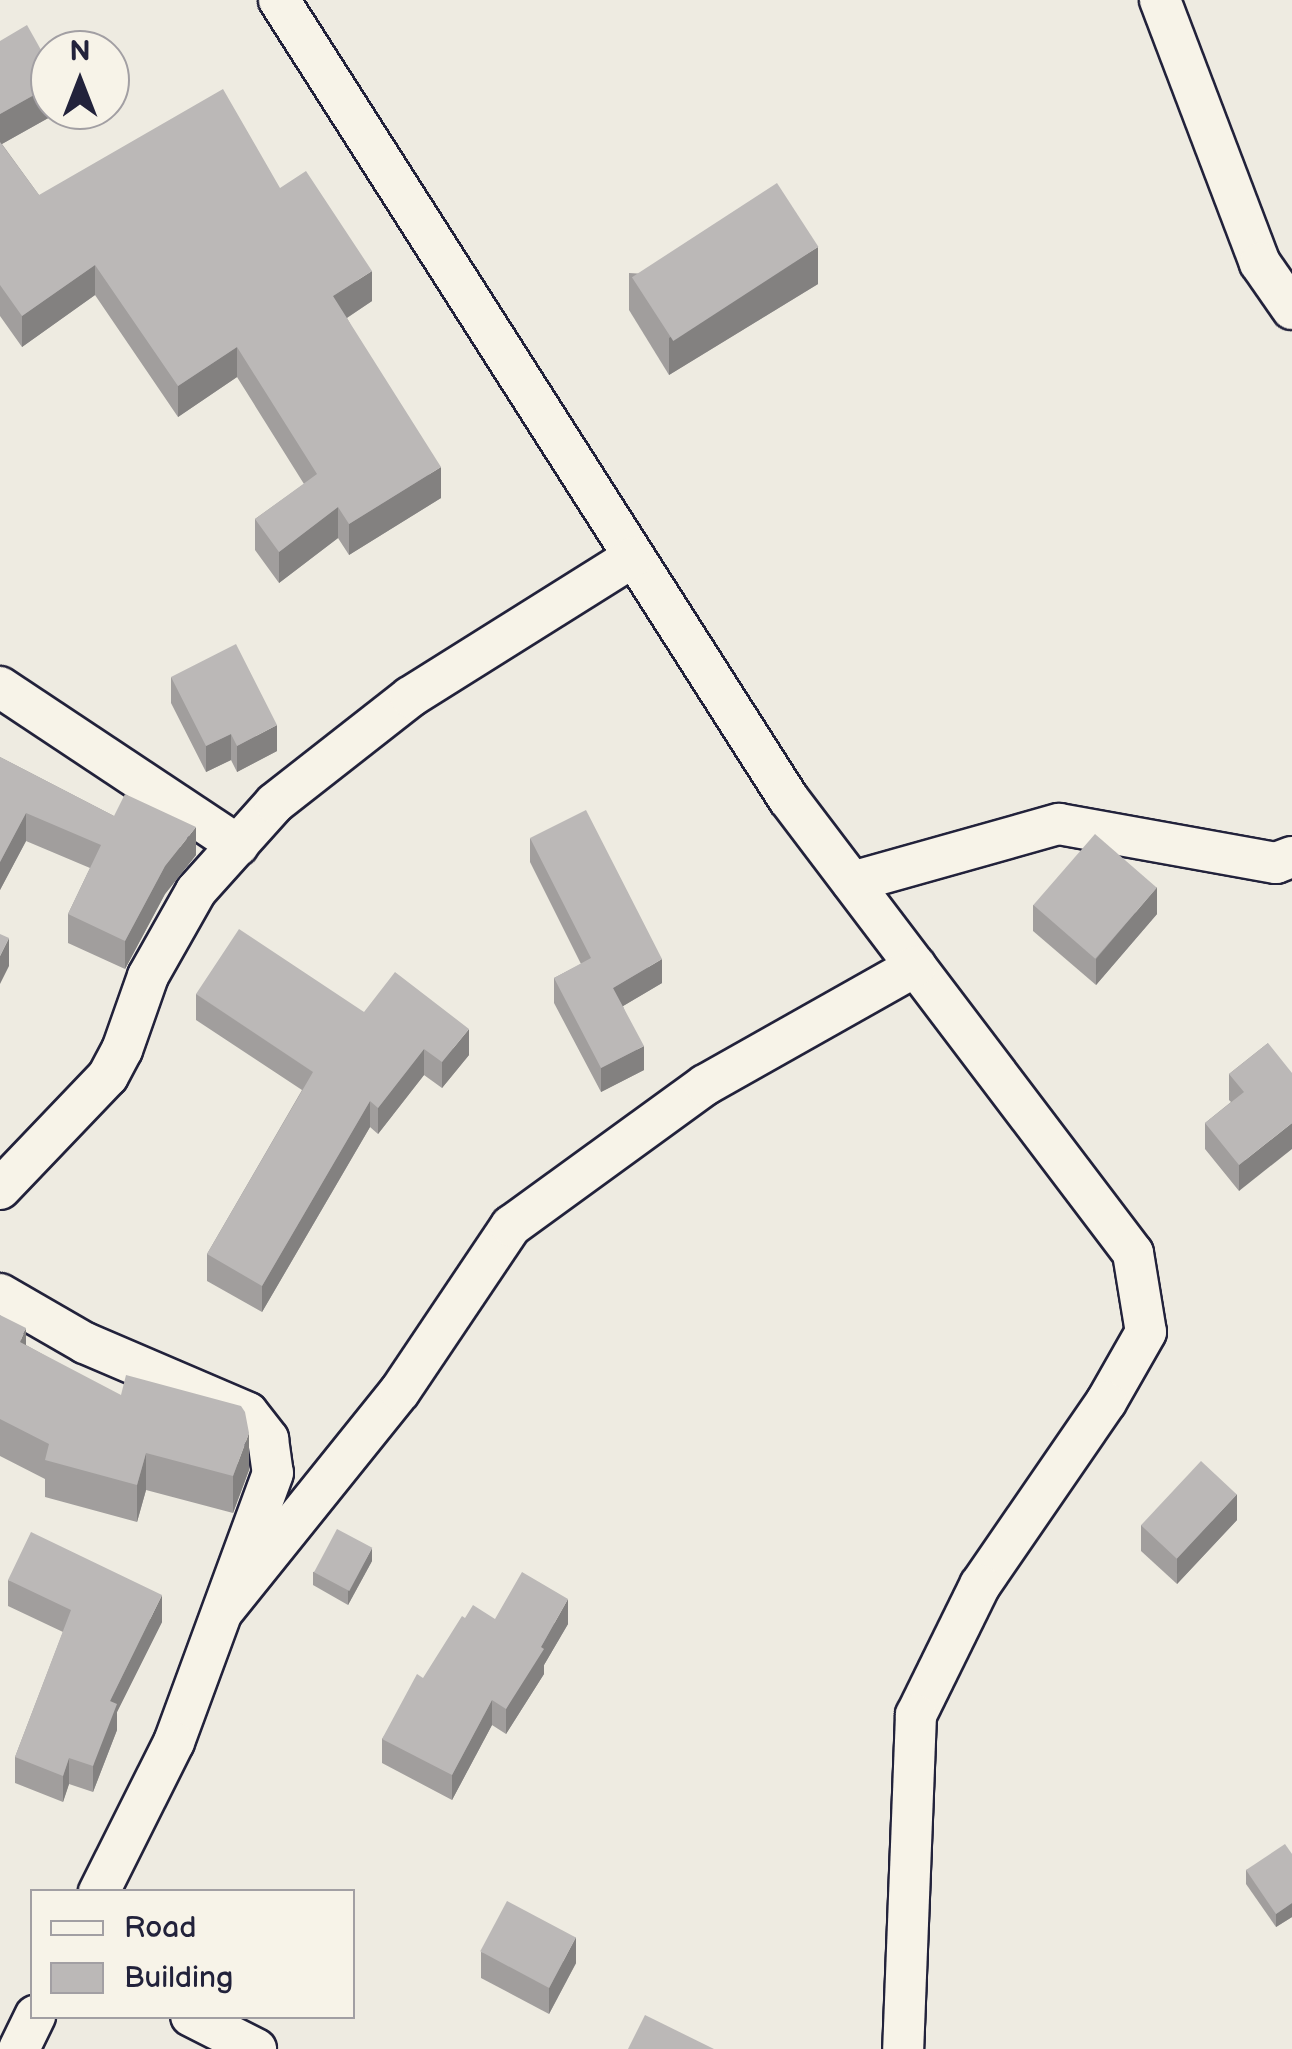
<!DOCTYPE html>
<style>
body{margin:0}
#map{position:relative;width:1292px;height:2049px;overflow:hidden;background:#eeebe1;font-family:"Balsamiq Sans",sans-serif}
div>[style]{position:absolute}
.roads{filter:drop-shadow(2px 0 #22223b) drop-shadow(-2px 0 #22223b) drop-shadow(0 2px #22223b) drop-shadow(0 -2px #22223b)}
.minor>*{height:40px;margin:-20px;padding:0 20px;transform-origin:20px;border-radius:20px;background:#f7f3e8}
.wall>*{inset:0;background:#a19e9d}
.shaded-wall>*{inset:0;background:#838180}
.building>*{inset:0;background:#bbb8b7;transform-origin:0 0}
span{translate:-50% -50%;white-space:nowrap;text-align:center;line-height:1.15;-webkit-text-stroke:8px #f7f3e8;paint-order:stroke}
.legend{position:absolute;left:30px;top:1889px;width:325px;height:130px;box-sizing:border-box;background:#f7f3e8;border:2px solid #a29fa3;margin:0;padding:12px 18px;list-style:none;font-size:30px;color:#22223b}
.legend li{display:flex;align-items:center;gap:20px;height:50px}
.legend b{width:50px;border:2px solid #a29fa3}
.north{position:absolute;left:30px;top:30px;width:100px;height:100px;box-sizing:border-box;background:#f7f3e8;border:2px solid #a29fa3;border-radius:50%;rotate:0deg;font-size:28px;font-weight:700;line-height:40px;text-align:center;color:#22223b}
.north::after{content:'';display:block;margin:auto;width:35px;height:45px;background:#22223b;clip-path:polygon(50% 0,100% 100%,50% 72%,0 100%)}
</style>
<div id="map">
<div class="roads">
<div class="minor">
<div style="left:279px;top:0;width:947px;rotate:57.47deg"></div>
<div style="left:788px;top:798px;width:571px;rotate:52.83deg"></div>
<div style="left:1133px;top:1253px;width:80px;rotate:80.7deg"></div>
<div style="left:1146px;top:1332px;width:81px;rotate:119.7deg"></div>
<div style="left:1106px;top:1402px;width:222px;rotate:124.5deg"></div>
<div style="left:980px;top:1585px;width:145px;rotate:116.2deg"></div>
<div style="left:916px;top:1715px;width:334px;rotate:92.2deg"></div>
<div style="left:1160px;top:0;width:281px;rotate:69.2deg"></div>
<div style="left:1260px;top:263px;width:56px;rotate:55.2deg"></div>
<div style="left:0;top:687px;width:286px;rotate:33.6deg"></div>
<div style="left:852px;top:882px;width:215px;rotate:-15.7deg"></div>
<div style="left:1059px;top:824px;width:220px;rotate:10.2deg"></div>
<div style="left:1276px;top:863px;width:17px;rotate:-21deg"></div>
<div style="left:0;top:1189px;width:156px;rotate:-46.3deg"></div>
<div style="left:108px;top:1076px;width:30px;rotate:-62deg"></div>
<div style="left:122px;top:1050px;width:78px;rotate:-70.6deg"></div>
<div style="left:148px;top:976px;width:98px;rotate:-60.5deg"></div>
<div style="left:196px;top:891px;width:118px;rotate:-48.1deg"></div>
<div style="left:275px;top:803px;width:172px;rotate:-38.1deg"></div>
<div style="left:410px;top:697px;width:263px;rotate:-32.1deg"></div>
<div style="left:0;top:1294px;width:98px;rotate:30deg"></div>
<div style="left:85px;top:1343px;width:177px;rotate:23.2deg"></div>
<div style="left:248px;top:1413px;width:33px;rotate:52deg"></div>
<div style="left:268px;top:1439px;width:34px;rotate:82deg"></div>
<div style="left:273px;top:1473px;width:287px;rotate:110.2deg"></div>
<div style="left:174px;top:1742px;width:168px;rotate:116.6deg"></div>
<div style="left:223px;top:1611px;width:282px;rotate:-51.2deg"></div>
<div style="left:400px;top:1391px;width:199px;rotate:-56.1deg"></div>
<div style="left:511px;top:1226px;width:240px;rotate:-36deg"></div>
<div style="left:705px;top:1085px;width:242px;rotate:-29.4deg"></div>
<div style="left:191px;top:2016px;width:73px;rotate:26.9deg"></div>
<div style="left:19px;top:2049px;width:37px;rotate:-64deg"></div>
</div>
</div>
<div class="wall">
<div style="clip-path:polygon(0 41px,59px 110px,59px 112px,2px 144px,39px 195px,280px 188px,372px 301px,347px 318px,441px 498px,349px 555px,338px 538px,279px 583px,255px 550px,255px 519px,304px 484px,237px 377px,178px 417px,95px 295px,22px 347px,0 316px)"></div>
<div style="clip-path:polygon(629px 273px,818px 284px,669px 375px,629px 310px)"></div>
<div style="clip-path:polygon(171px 677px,277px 751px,237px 772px,231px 760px,206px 772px,171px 703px)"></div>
<div style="clip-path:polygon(0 757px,114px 816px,196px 855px,165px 894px,125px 969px,68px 943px,68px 914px,90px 868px,26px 841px,0 890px)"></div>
<div style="clip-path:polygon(530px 838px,662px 983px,623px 1006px,644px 1070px,601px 1092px,554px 1003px,554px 978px,581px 964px,530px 862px)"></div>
<div style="clip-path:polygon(1033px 905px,1157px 914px,1096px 985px,1033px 931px)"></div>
<div style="clip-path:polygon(196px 994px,364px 1012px,469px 1055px,442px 1088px,424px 1075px,378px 1134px,370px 1127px,262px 1312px,207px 1281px,207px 1254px,302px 1090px,196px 1020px)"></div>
<div style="clip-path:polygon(1268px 1043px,1239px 1191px,1205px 1149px,1205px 1123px,1231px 1102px,1229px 1100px,1229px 1074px)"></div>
<div style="clip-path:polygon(0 1315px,26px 1345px,249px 1470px,233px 1513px,146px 1490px,137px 1522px,45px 1497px,45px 1479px,0 1456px)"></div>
<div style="clip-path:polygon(1237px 1520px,1177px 1584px,1141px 1551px,1141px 1525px)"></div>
<div style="clip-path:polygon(372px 1561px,348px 1605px,313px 1585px,313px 1572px)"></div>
<div style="clip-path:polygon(8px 1580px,162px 1622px,117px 1712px,117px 1730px,93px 1792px,69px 1784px,63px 1802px,15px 1783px,15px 1757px,63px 1632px,8px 1606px)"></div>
<div style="clip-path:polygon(465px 1618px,568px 1624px,544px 1665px,544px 1674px,506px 1734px,492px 1725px,452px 1800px,382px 1763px,382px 1739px)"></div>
<div style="clip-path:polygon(1292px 1854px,1292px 1917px,1276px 1927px,1246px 1884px,1246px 1870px)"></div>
<div style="clip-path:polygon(481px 1952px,576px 1963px,549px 2014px,481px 1978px)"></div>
</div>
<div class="shaded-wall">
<div style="clip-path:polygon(50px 86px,50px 110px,59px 110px,59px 112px,0 145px,0 114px)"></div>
<div style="clip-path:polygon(818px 247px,818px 284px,669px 375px,669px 338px)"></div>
<div style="clip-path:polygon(95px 265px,95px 295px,22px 347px,22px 316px)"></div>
<div style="clip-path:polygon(372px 271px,372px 301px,333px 327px,333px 296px)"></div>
<div style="clip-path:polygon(237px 347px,237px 377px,178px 417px,178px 386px)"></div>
<div style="clip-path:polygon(441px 467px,441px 498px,349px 555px,349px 524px)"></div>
<div style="clip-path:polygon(338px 507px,338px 538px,279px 583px,279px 552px)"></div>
<div style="clip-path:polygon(277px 725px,277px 751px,237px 772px,237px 746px)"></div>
<div style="clip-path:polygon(231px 734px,231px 760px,206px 772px,206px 746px)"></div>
<div style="clip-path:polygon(26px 813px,26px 841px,0 890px,0 862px)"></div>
<div style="clip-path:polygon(196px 827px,196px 855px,165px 894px,125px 969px,125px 941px,165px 866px)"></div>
<div style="clip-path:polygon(1157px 887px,1157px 914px,1096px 985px,1096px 959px)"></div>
<div style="clip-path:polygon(9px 938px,9px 966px,0 984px,0 956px)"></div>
<div style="clip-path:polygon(662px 959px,662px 983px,613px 1012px,613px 988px)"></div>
<div style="clip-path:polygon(469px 1029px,469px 1055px,442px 1088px,442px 1062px)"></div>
<div style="clip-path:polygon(644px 1046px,644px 1070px,601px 1092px,601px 1068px)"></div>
<div style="clip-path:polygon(424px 1049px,424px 1075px,378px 1134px,378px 1108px)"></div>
<div style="clip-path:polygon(370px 1101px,370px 1127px,262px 1312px,262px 1286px)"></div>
<div style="clip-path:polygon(1292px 1123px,1292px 1149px,1239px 1191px,1239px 1165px)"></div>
<div style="clip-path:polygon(26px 1328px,26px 1365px,20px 1342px)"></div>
<div style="clip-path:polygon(249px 1433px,249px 1470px,233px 1513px,233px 1476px)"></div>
<div style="clip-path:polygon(146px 1453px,146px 1490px,137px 1522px,137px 1485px)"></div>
<div style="clip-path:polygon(1237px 1494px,1237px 1520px,1177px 1584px,1177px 1558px)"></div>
<div style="clip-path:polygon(372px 1548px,372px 1561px,348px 1605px,348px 1591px)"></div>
<div style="clip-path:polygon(162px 1595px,162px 1622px,117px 1712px,117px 1730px,93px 1792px,93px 1766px,110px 1701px)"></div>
<div style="clip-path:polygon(568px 1599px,568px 1624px,544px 1665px,544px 1674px,506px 1734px,506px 1709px)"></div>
<div style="clip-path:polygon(492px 1700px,492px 1725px,452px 1800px,452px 1775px)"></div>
<div style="clip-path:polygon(69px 1758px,69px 1784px,63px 1802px,63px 1776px)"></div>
<div style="clip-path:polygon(1292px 1903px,1292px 1917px,1276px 1927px,1276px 1914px)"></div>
<div style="clip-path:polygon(576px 1937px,576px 1963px,549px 2014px,549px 1988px)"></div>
</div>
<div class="building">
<div style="clip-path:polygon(27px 25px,50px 66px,50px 86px,0 114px,0 41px)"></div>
<div style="clip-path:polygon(223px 89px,280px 188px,306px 171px,372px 271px,333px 296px,441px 467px,349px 524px,338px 507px,279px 552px,255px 519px,317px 474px,237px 347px,178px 386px,95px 265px,22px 316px,0 285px,0 142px,39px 195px)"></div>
<div style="left:777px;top:183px;width:76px;height:173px;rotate:57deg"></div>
<div style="clip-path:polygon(236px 644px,277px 725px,237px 746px,231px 734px,206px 746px,171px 677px)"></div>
<div style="clip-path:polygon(0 757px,114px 816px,125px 794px,196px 827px,165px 866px,125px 941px,68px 914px,101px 845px,26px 813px,0 862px)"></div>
<div style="clip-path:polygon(586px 810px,662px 959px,613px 988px,644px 1046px,601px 1068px,554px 978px,591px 958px,530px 838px)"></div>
<div style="left:1095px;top:834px;width:82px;height:94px;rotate:41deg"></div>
<div style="clip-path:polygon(239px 929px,364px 1012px,395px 972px,469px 1029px,442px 1062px,424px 1049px,378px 1108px,370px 1101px,262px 1286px,207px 1254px,313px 1072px,196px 994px)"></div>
<div style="clip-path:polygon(0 934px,9px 938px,0 956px)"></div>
<div style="clip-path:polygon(1268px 1043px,1292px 1073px,1292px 1123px,1239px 1165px,1205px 1123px,1244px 1092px,1229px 1074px)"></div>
<div style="clip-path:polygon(0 1315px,26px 1328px,20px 1342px,121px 1395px,126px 1375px,241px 1406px,245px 1412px,249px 1433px,233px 1476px,146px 1453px,137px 1485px,45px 1460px,49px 1444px,0 1419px)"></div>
<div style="left:1201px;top:1461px;width:49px;height:88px;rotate:43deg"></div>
<div style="left:337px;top:1529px;width:40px;height:49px;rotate:28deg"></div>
<div style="clip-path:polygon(31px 1532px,162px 1595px,110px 1701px,117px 1704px,93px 1766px,69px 1758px,63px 1776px,15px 1757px,71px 1610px,8px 1580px)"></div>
<div style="clip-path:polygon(522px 1572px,568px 1599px,541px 1647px,544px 1649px,506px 1709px,492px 1700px,452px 1775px,382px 1739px,417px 1674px,423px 1678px,462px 1616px,465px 1618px,473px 1605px,495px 1619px)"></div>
<div style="clip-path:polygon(1285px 1844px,1292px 1854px,1292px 1903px,1276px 1914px,1246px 1870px)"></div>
<div style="left:507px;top:1901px;width:78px;height:57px;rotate:28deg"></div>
<div style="clip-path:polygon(645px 2015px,714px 2049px,628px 2049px)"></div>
</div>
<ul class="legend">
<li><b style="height:12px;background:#f7f3e8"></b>Road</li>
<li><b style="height:28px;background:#bbb8b7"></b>Building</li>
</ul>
<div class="north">N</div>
</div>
